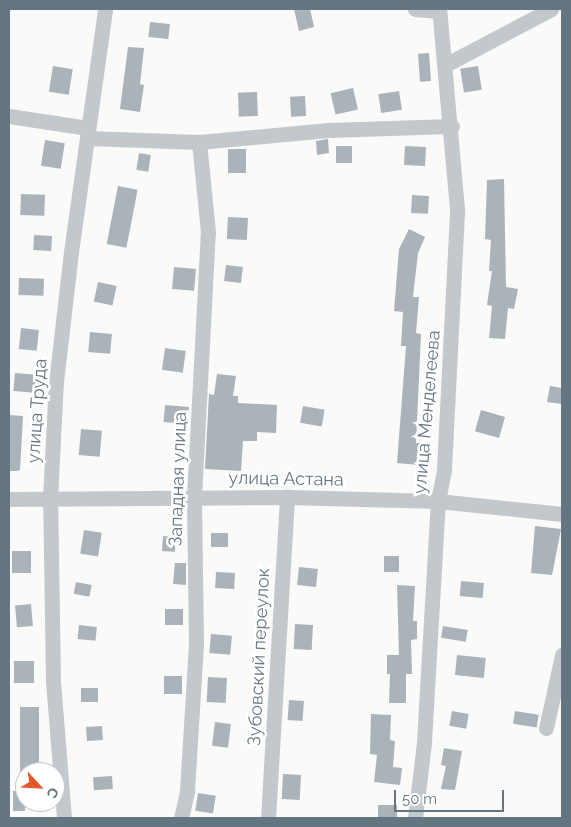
<!DOCTYPE html>
<meta charset="utf-8">
<style>
body{margin:0}
#map{position:relative;width:571px;height:827px;overflow:hidden;background:#fafaf8;font-family:Raleway,sans-serif}
div>[style]{position:absolute}
.building>*{inset:0;background:#aab3b9;transform-origin:0 0}
.minor>*{height:15px;margin:-7.5px;padding:0 7.5px;transform-origin:7.5px;border-radius:7.5px;background:#c3c8cc}
span{translate:-50% -50%;white-space:nowrap;text-align:center;line-height:1.15;-webkit-text-stroke:5px #fff;paint-order:stroke}
.street-label{font-size:18px;color:#657683}
.frame{position:absolute;inset:0;border:10px solid #657683;pointer-events:none}
.north{position:absolute;left:15px;top:762px;width:50px;height:50px;box-sizing:border-box;background:#fff;border:1px solid #c1c8cd;border-radius:50%;rotate:115deg;font-size:14px;font-weight:700;line-height:20px;text-align:center;color:#657683}
.north::after{content:'';display:block;margin:auto;width:18px;height:22px;background:#e4572e;clip-path:polygon(50% 0,100% 100%,50% 72%,0 100%)}
.scale{position:absolute;left:394px;top:790px;width:110px;height:22px;box-sizing:border-box;border:2px solid #657683;border-top:0;padding-left:6px;font-size:15px;line-height:18px;white-space:nowrap;color:#657683;-webkit-text-stroke:4px #fff;paint-order:stroke}
</style>
<div id="map">
<div class="building">
<div style="clip-path:polygon(294px 9px,310px 9px,314px 27px,299px 31px)"></div>
<div style="left:150px;top:22px;width:20px;height:15px;rotate:6deg"></div>
<div style="clip-path:polygon(128px 47px,144px 48px,140px 84px,144px 85px,140px 112px,120px 109px)"></div>
<div style="left:429px;top:53px;width:28px;height:11px;rotate:86deg"></div>
<div style="left:53px;top:66px;width:20px;height:26px;rotate:9deg"></div>
<div style="left:478px;top:66px;width:24px;height:18px;rotate:81deg"></div>
<div style="left:353px;top:88px;width:22px;height:23px;rotate:77deg"></div>
<div style="left:399px;top:91px;width:19px;height:21px;rotate:81deg"></div>
<div style="left:257px;top:92px;width:24px;height:19px;rotate:88deg"></div>
<div style="left:305px;top:96px;width:20px;height:15px;rotate:87deg"></div>
<div style="clip-path:polygon(328px 139px,329px 153px,317px 155px,316px 141px)"></div>
<div style="left:45px;top:140px;width:20px;height:26px;rotate:9deg"></div>
<div style="left:336px;top:146px;width:16px;height:17px"></div>
<div style="left:405px;top:146px;width:21px;height:19px;rotate:3deg"></div>
<div style="left:228px;top:149px;width:18px;height:24px"></div>
<div style="left:139px;top:153px;width:12px;height:17px;rotate:9deg"></div>
<div style="clip-path:polygon(504px 179px,506px 287px,518px 289px,514px 309px,508px 308px,505px 339px,489px 338px,492px 306px,487px 305px,492px 271px,489px 271px,491px 240px,485px 239px,487px 180px)"></div>
<div style="left:118px;top:186px;width:20px;height:59px;rotate:11deg"></div>
<div style="left:21px;top:194px;width:24px;height:21px;rotate:2deg"></div>
<div style="left:412px;top:195px;width:17px;height:18px;rotate:3deg"></div>
<div style="left:228px;top:217px;width:20px;height:22px;rotate:3deg"></div>
<div style="clip-path:polygon(409px 229px,425px 237px,418px 253px,413px 297px,419px 297px,416px 333px,421px 334px,416px 443px,420px 443px,418px 465px,397px 463px,406px 346px,401px 346px,403px 312px,394px 311px,399px 249px)"></div>
<div style="left:34px;top:235px;width:18px;height:15px;rotate:3deg"></div>
<div style="left:226px;top:265px;width:17px;height:16px;rotate:7deg"></div>
<div style="left:174px;top:267px;width:22px;height:22px;rotate:5deg"></div>
<div style="left:19px;top:278px;width:25px;height:17px;rotate:2deg"></div>
<div style="left:98px;top:282px;width:19px;height:20px;rotate:12deg"></div>
<div style="left:21px;top:328px;width:18px;height:21px;rotate:6deg"></div>
<div style="left:90px;top:332px;width:22px;height:20px;rotate:5deg"></div>
<div style="left:165px;top:348px;width:21px;height:22px;rotate:8deg"></div>
<div style="left:15px;top:373px;width:21px;height:18px;rotate:5deg"></div>
<div style="clip-path:polygon(217px 374px,236px 376px,233px 396px,238px 396px,238px 403px,277px 405px,276px 433px,257px 432px,257px 441px,243px 441px,241px 471px,205px 469px,209px 394px,214px 395px)"></div>
<div style="clip-path:polygon(550px 386px,562px 388px,562px 404px,547px 402px)"></div>
<div style="left:165px;top:405px;width:24px;height:17px;rotate:5deg"></div>
<div style="left:303px;top:406px;width:22px;height:17px;rotate:10deg"></div>
<div style="left:481px;top:410px;width:25px;height:22px;rotate:16deg"></div>
<div style="clip-path:polygon(9px 415px,23px 416px,20px 470px,17px 471px,9px 471px)"></div>
<div style="left:81px;top:429px;width:21px;height:26px;rotate:5deg"></div>
<div style="clip-path:polygon(535px 526px,561px 529px,552px 575px,531px 573px)"></div>
<div style="left:84px;top:530px;width:18px;height:24px;rotate:9deg"></div>
<div style="left:211px;top:533px;width:17px;height:14px"></div>
<div style="left:163px;top:536px;width:13px;height:15px;rotate:4deg"></div>
<div style="left:12px;top:551px;width:19px;height:22px"></div>
<div style="left:384px;top:556px;width:15px;height:16px"></div>
<div style="clip-path:polygon(175px 563px,186px 563px,186px 585px,173px 584px)"></div>
<div style="left:299px;top:567px;width:19px;height:18px;rotate:6deg"></div>
<div style="left:216px;top:572px;width:19px;height:16px;rotate:3deg"></div>
<div style="left:461px;top:581px;width:23px;height:15px;rotate:5deg"></div>
<div style="left:76px;top:582px;width:16px;height:12px;rotate:11deg"></div>
<div style="clip-path:polygon(397px 585px,415px 586px,413px 621px,417px 621px,417px 639px,411px 640px,412px 674px,406px 674px,406px 703px,389px 703px,390px 674px,387px 674px,387px 655px,399px 655px)"></div>
<div style="left:31px;top:604px;width:22px;height:16px;rotate:85deg"></div>
<div style="left:165px;top:609px;width:18px;height:16px"></div>
<div style="left:295px;top:624px;width:18px;height:25px;rotate:3deg"></div>
<div style="left:79px;top:625px;width:18px;height:14px;rotate:6deg"></div>
<div style="left:443px;top:626px;width:25px;height:12px;rotate:9deg"></div>
<div style="left:211px;top:634px;width:21px;height:19px;rotate:5deg"></div>
<div style="left:457px;top:655px;width:29px;height:20px;rotate:6deg"></div>
<div style="left:14px;top:661px;width:20px;height:22px"></div>
<div style="left:164px;top:676px;width:18px;height:18px"></div>
<div style="left:208px;top:677px;width:19px;height:25px;rotate:3deg"></div>
<div style="left:81px;top:688px;width:17px;height:14px"></div>
<div style="left:289px;top:700px;width:15px;height:20px;rotate:4deg"></div>
<div style="left:20px;top:707px;width:19px;height:65px"></div>
<div style="left:452px;top:711px;width:17px;height:15px;rotate:10deg"></div>
<div style="left:515px;top:711px;width:24px;height:13px;rotate:9deg"></div>
<div style="clip-path:polygon(371px 714px,391px 715px,390px 740px,395px 741px,393px 767px,402px 768px,400px 785px,374px 782px,377px 755px,370px 754px)"></div>
<div style="left:215px;top:722px;width:16px;height:24px;rotate:7deg"></div>
<div style="left:102px;top:726px;width:14px;height:16px;rotate:86deg"></div>
<div style="clip-path:polygon(444px 748px,462px 751px,455px 790px,441px 789px,446px 766px,441px 765px)"></div>
<div style="left:283px;top:774px;width:18px;height:25px;rotate:3deg"></div>
<div style="left:112px;top:776px;width:13px;height:19px;rotate:86deg"></div>
<div style="left:13px;top:791px;width:12px;height:20px"></div>
<div style="left:198px;top:793px;width:18px;height:18px;rotate:9deg"></div>
<div style="left:378px;top:805px;width:19px;height:13px"></div>
</div>
<div class="minor">
<div style="left:415px;top:9px;width:24px;rotate:5deg"></div>
<div style="left:445px;top:65px;width:120px;rotate:-27.8deg"></div>
<div style="left:9px;top:116px;width:80px;rotate:8.6deg"></div>
<div style="left:87px;top:138px;width:112px;rotate:2deg"></div>
<div style="left:199px;top:142px;width:130px;rotate:-5.3deg"></div>
<div style="left:328px;top:130px;width:124px;rotate:-1.8deg"></div>
<div style="left:9px;top:499px;width:278px;rotate:-0.4deg"></div>
<div style="left:287px;top:497px;width:151px;rotate:1.5deg"></div>
<div style="left:438px;top:501px;width:125px;rotate:6deg"></div>
<div style="left:546px;top:728px;width:75px;rotate:-77.6deg"></div>
<div style="left:64px;top:818px;width:137px;rotate:-94.6deg"></div>
<div style="left:53px;top:681px;width:182px;rotate:-90.9deg"></div>
<div style="left:50px;top:499px;width:117px;rotate:-87.1deg"></div>
<div style="left:56px;top:382px;width:131px;rotate:-83.4deg"></div>
<div style="left:71px;top:252px;width:245px;rotate:-82deg"></div>
<div style="left:181px;top:818px;width:28px;rotate:-77deg"></div>
<div style="left:187px;top:791px;width:149px;rotate:-86.5deg"></div>
<div style="left:196px;top:642px;width:145px;rotate:-90.8deg"></div>
<div style="left:194px;top:497px;width:265px;rotate:-87deg"></div>
<div style="left:208px;top:232px;width:90px;rotate:-95.7deg"></div>
<div style="left:268px;top:818px;width:322px;rotate:-86.6deg"></div>
<div style="left:415px;top:818px;width:77px;rotate:-83.2deg"></div>
<div style="left:424px;top:742px;width:241px;rotate:-86.7deg"></div>
<div style="left:438px;top:501px;width:33px;rotate:-79deg"></div>
<div style="left:444px;top:469px;width:260px;rotate:-87.1deg"></div>
<div style="left:457px;top:209px;width:201px;rotate:-95.1deg"></div>
</div>
<div class="street-label">
<span style="left:37px;top:411px;rotate:-86deg">улица Труда</span>
<span style="left:427px;top:412px;rotate:-85deg">улица Менделеева</span>
<span style="left:178px;top:479px;rotate:-88deg">Западная улица</span>
<span style="left:286px;top:479px;rotate:1deg">улица Астана</span>
<span style="left:259px;top:657px;rotate:-87deg">Зубовский переулок</span>
</div>
<div class="frame"></div>
<div class="north">С</div>
<div class="scale">50 m</div>
</div>
